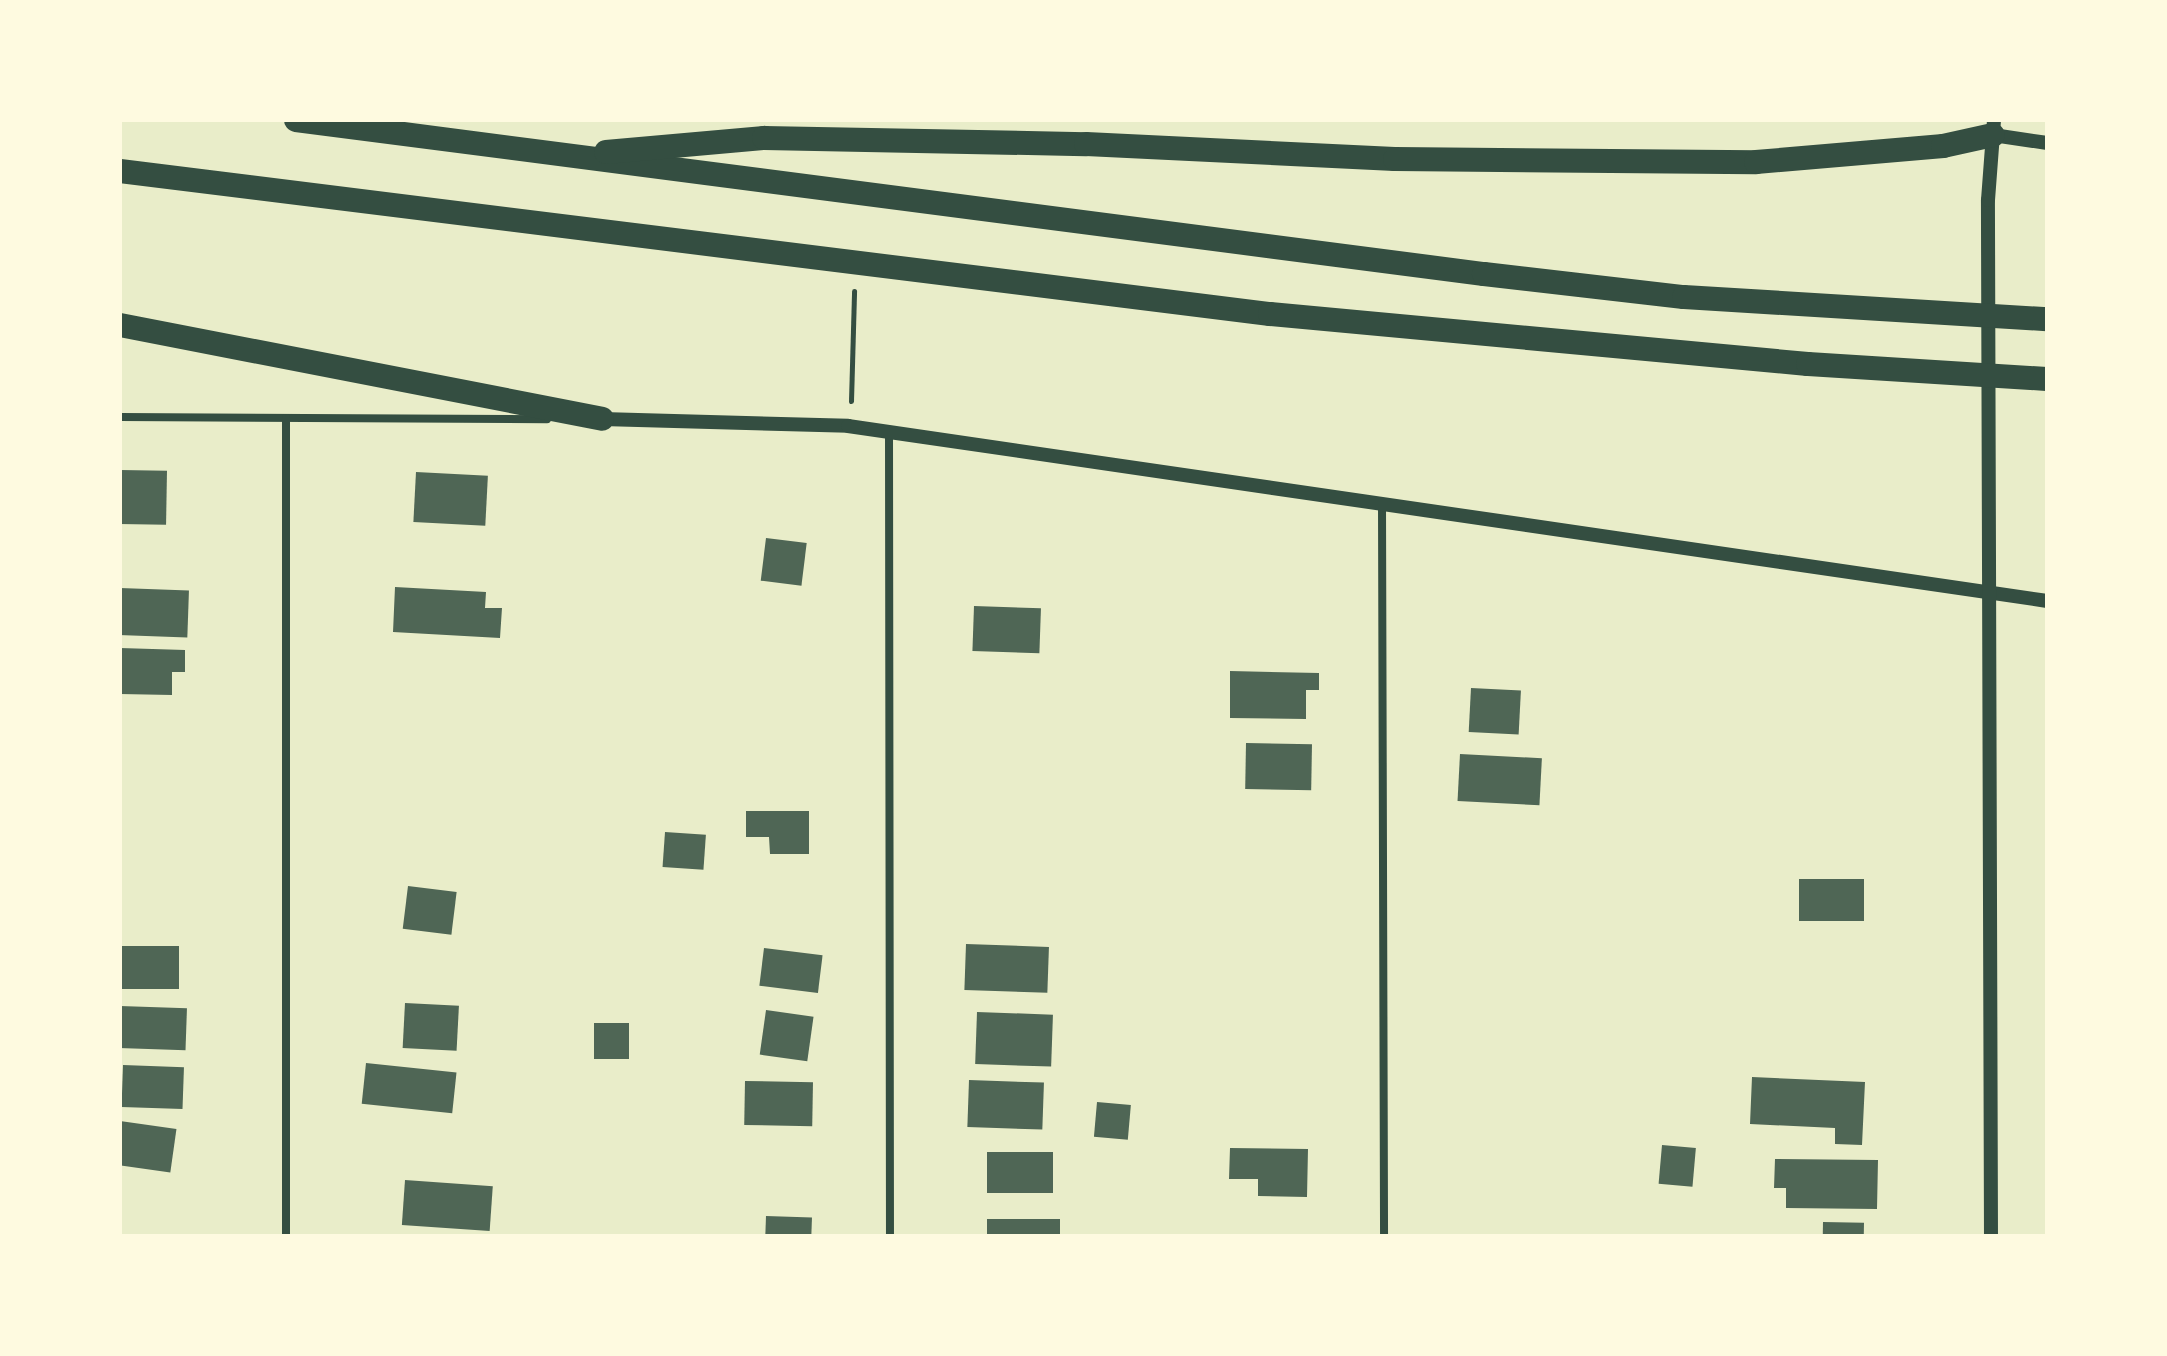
<!DOCTYPE html>
<style>
body{margin:0}
#map{position:relative;width:2167px;height:1356px;overflow:hidden;background:#e9edc9;font-family:Karla,sans-serif}
div>[style]{position:absolute}
.building>*{inset:0;background:#4f6655;transform-origin:0 0}
.path>*{height:5px;margin:-2.5px;padding:0 2.5px;transform-origin:2.5px;border-radius:2.5px;background:#344e41}
.minor>*{height:8px;margin:-4px;padding:0 4px;transform-origin:4px;border-radius:4px;background:#344e41}
.tertiary>*{height:14px;margin:-7px;padding:0 7px;transform-origin:7px;border-radius:7px;background:#344e41}
.motorway>*{height:24px;margin:-12px;padding:0 12px;transform-origin:12px;border-radius:12px;background:#344e41}
span{translate:-50% -50%;white-space:nowrap;text-align:center;line-height:1.15;-webkit-text-stroke:6px #fefae0;paint-order:stroke}
.frame{position:absolute;inset:0;border:122px solid #fefae0;pointer-events:none}
</style>
<div id="map">
<div class="building">
<div style="left:120px;top:470px;width:47px;height:54px;rotate:1deg"></div>
<div style="left:416px;top:472px;width:72px;height:50px;rotate:3deg"></div>
<div style="left:766px;top:538px;width:41px;height:43px;rotate:7deg"></div>
<div style="clip-path:polygon(395px 587px,486px 592px,485px 608px,502px 608px,500px 638px,393px 632px)"></div>
<div style="left:120px;top:588px;width:69px;height:47px;rotate:2deg"></div>
<div style="left:974px;top:606px;width:67px;height:45px;rotate:2deg"></div>
<div style="clip-path:polygon(120px 648px,185px 650px,185px 672px,172px 672px,172px 695px,120px 694px)"></div>
<div style="clip-path:polygon(1230px 671px,1319px 673px,1319px 690px,1306px 690px,1306px 719px,1230px 718px)"></div>
<div style="left:1471px;top:688px;width:50px;height:44px;rotate:3deg"></div>
<div style="left:1246px;top:743px;width:66px;height:46px;rotate:1deg"></div>
<div style="left:1460px;top:754px;width:82px;height:47px;rotate:3deg"></div>
<div style="clip-path:polygon(746px 811px,809px 811px,809px 854px,770px 854px,769px 837px,746px 837px)"></div>
<div style="left:665px;top:832px;width:41px;height:35px;rotate:4deg"></div>
<div style="left:1799px;top:879px;width:65px;height:42px"></div>
<div style="left:408px;top:886px;width:49px;height:43px;rotate:7deg"></div>
<div style="left:966px;top:944px;width:83px;height:46px;rotate:2deg"></div>
<div style="left:120px;top:946px;width:59px;height:43px"></div>
<div style="left:764px;top:948px;width:59px;height:38px;rotate:7deg"></div>
<div style="left:405px;top:1003px;width:54px;height:45px;rotate:3deg"></div>
<div style="left:120px;top:1006px;width:67px;height:42px;rotate:2deg"></div>
<div style="left:766px;top:1010px;width:48px;height:45px;rotate:8deg"></div>
<div style="left:977px;top:1012px;width:76px;height:52px;rotate:2deg"></div>
<div style="left:594px;top:1023px;width:35px;height:36px"></div>
<div style="left:366px;top:1063px;width:91px;height:41px;rotate:6deg"></div>
<div style="left:123px;top:1065px;width:61px;height:42px;rotate:2deg"></div>
<div style="clip-path:polygon(1752px 1077px,1865px 1082px,1862px 1145px,1835px 1144px,1835px 1128px,1750px 1124px)"></div>
<div style="left:969px;top:1080px;width:75px;height:47px;rotate:2deg"></div>
<div style="left:745px;top:1081px;width:68px;height:44px;rotate:1deg"></div>
<div style="left:1097px;top:1102px;width:34px;height:35px;rotate:5deg"></div>
<div style="left:120px;top:1121px;width:57px;height:44px;rotate:8deg"></div>
<div style="left:1662px;top:1145px;width:34px;height:39px;rotate:5deg"></div>
<div style="clip-path:polygon(1230px 1148px,1308px 1149px,1307px 1197px,1258px 1196px,1258px 1179px,1229px 1179px)"></div>
<div style="left:987px;top:1152px;width:66px;height:41px"></div>
<div style="clip-path:polygon(1775px 1159px,1878px 1160px,1877px 1209px,1786px 1208px,1786px 1188px,1774px 1188px)"></div>
<div style="left:405px;top:1180px;width:88px;height:45px;rotate:4deg"></div>
<div style="left:766px;top:1216px;width:46px;height:20px;rotate:2deg"></div>
<div style="left:987px;top:1219px;width:73px;height:17px"></div>
<div style="left:1823px;top:1222px;width:41px;height:14px;rotate:1deg"></div>
</div>
<div class="path">
<div style="left:851px;top:401px;width:110px;rotate:-88.4deg"></div>
</div>
<div class="minor">
<div style="left:120px;top:417px;width:427px;rotate:0.3deg"></div>
<div style="left:889px;top:432px;width:804px;rotate:89.93deg"></div>
<div style="left:1382px;top:504px;width:732px;rotate:89.84deg"></div>
<div style="left:286px;top:1236px;width:818px;rotate:-90deg"></div>
</div>
<div class="tertiary">
<div style="left:1993px;top:135px;width:55px;rotate:8.4deg"></div>
<div style="left:602px;top:419px;width:246px;rotate:1.6deg"></div>
<div style="left:848px;top:426px;width:1212px;rotate:8.3deg"></div>
<div style="left:1991px;top:1236px;width:1036px;rotate:-90.17deg"></div>
<div style="left:1988px;top:200px;width:80px;rotate:-85.7deg"></div>
</div>
<div class="motorway">
<div style="left:296px;top:120px;width:1198px;rotate:7.39deg"></div>
<div style="left:1484px;top:274px;width:201px;rotate:6.6deg"></div>
<div style="left:1684px;top:297px;width:364px;rotate:3.5deg"></div>
<div style="left:606px;top:152px;width:159px;rotate:-5.1deg"></div>
<div style="left:764px;top:138px;width:322px;rotate:1.1deg"></div>
<div style="left:1086px;top:144px;width:309px;rotate:2.8deg"></div>
<div style="left:1395px;top:159px;width:361px;rotate:0.5deg"></div>
<div style="left:1756px;top:162px;width:188px;rotate:-4.9deg"></div>
<div style="left:1943px;top:146px;width:51px;rotate:-12.4deg"></div>
<div style="left:120px;top:171px;width:1159px;rotate:7.09deg"></div>
<div style="left:1270px;top:314px;width:540px;rotate:5.31deg"></div>
<div style="left:1808px;top:364px;width:239px;rotate:3.6deg"></div>
<div style="left:120px;top:325px;width:491px;rotate:11deg"></div>
</div>
<div class="frame"></div>
</div>
